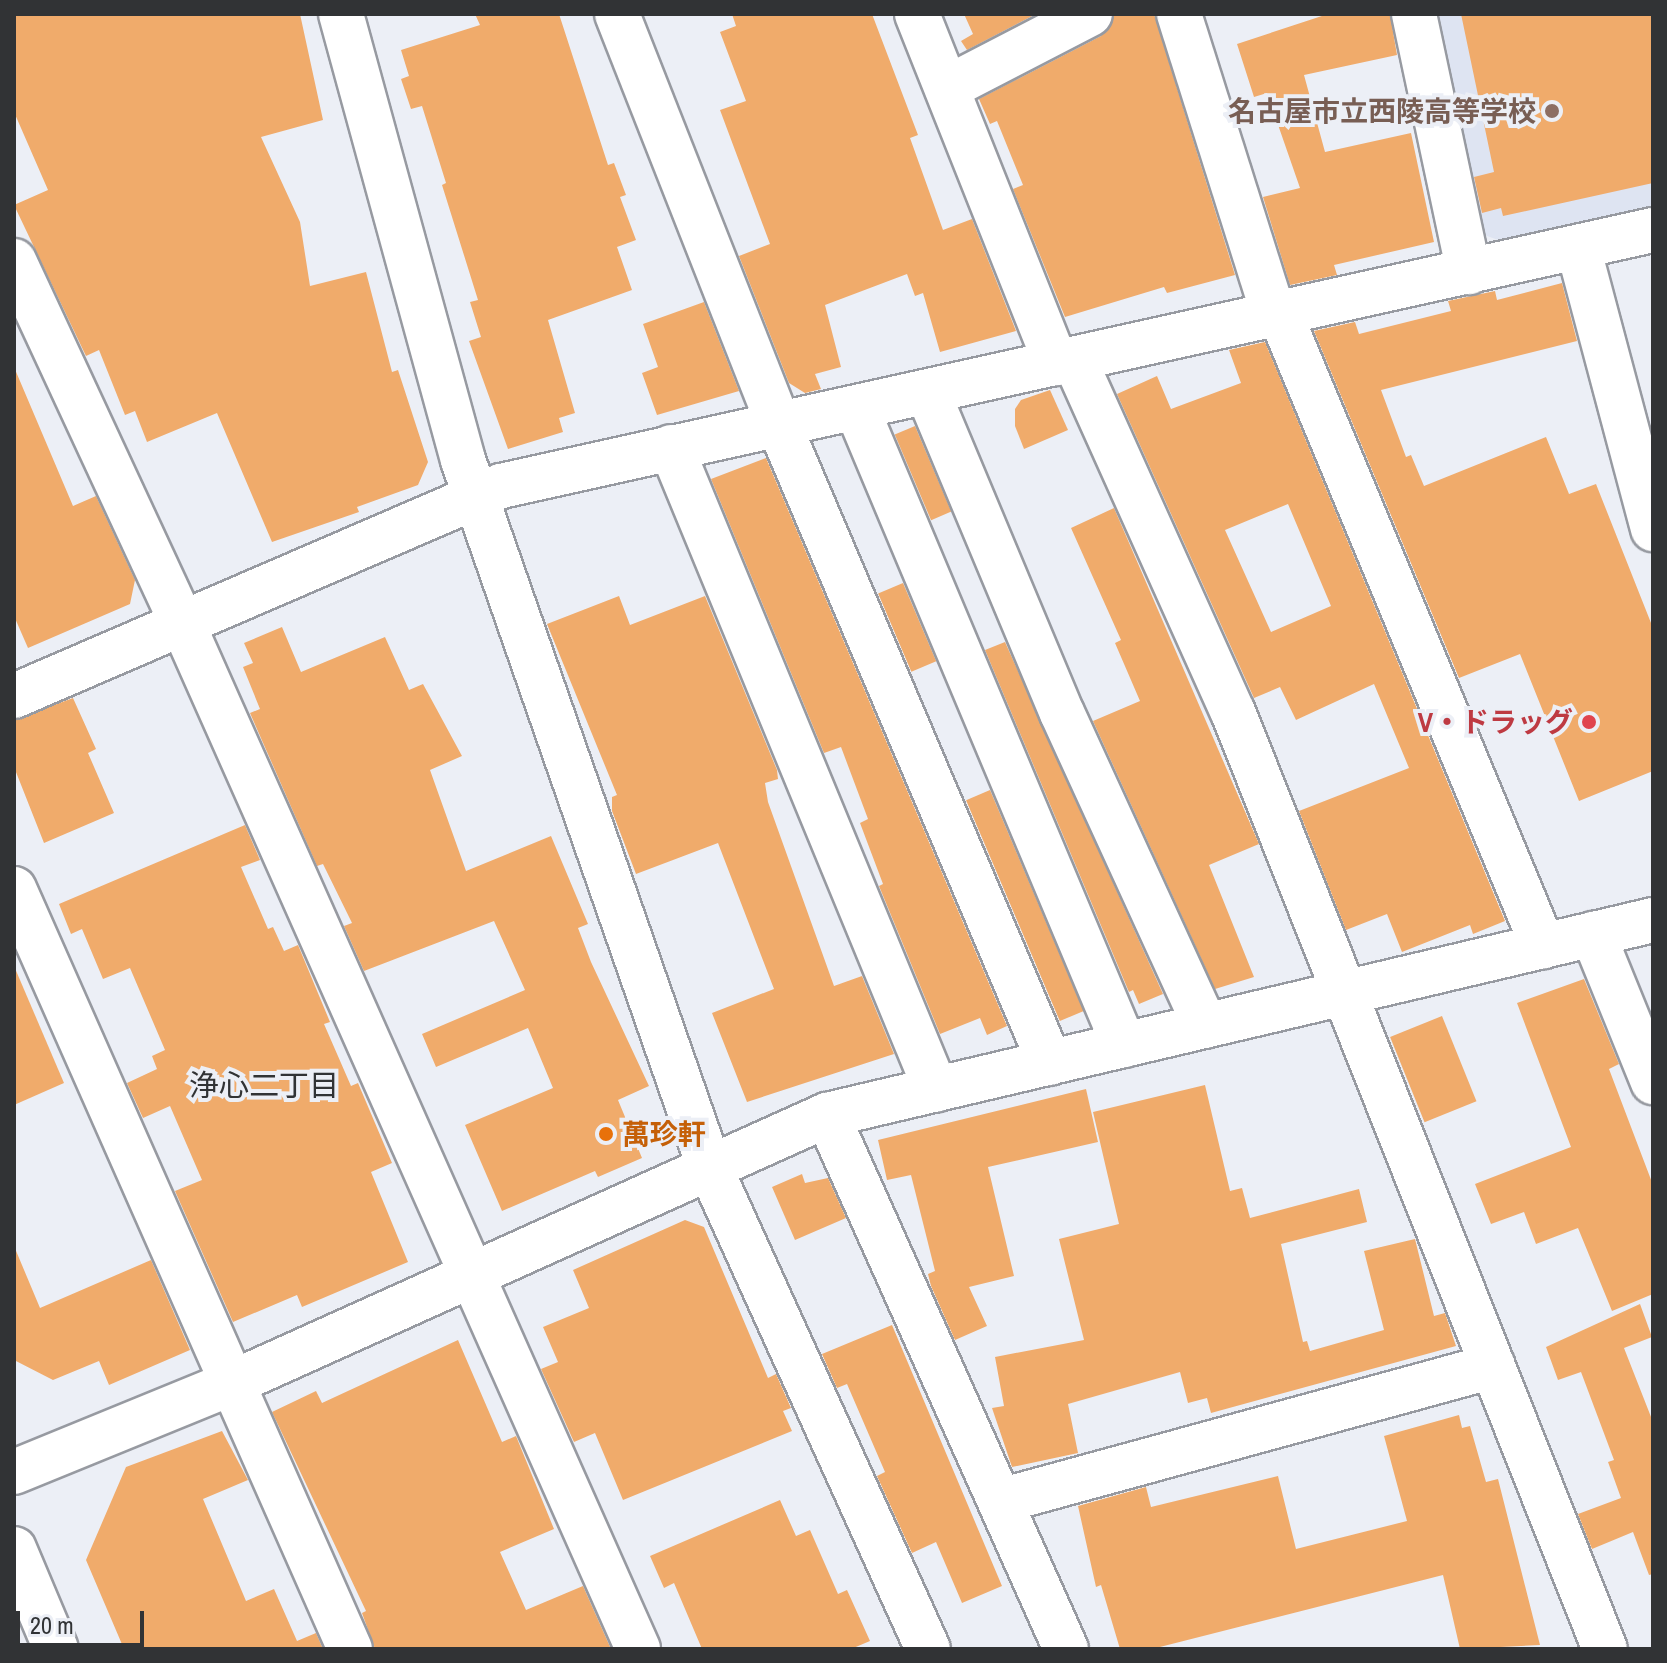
<!DOCTYPE html>
<meta charset="utf-8">
<style>
body{margin:0}
#map{position:relative;width:1667px;height:1663px;overflow:hidden;background:#eceff6;font-family:"Archivo Narrow","Noto Sans JP",sans-serif}
div>[style]{position:absolute}
.built>*{inset:0;background:#dee4f2}
.building>*{inset:0;background:#f0ab6b;transform-origin:0 0}
.roads{filter:drop-shadow(2px 0 #979aa1) drop-shadow(-2px 0 #979aa1) drop-shadow(0 2px #979aa1) drop-shadow(0 -2px #979aa1)}
.minor>*{height:44px;margin:-22px;padding:0 22px;transform-origin:22px;border-radius:22px;background:#fff}
.dots>*{width:22px;height:22px;translate:-50% -50%;box-sizing:border-box;border:4px solid #eceff6;border-radius:50%}
span{translate:-50% -50%;white-space:nowrap;text-align:center;line-height:1.15;-webkit-text-stroke:8px #eceff6;paint-order:stroke}
.education-label{font-size:28px;color:#785e54;font-weight:700}
.right{translate:-100% -50%;text-align:right}
.health-label{font-size:28px;color:#be3a42;font-weight:700}
.food-label{font-size:28px;color:#c56008;font-weight:700}
.left{translate:0 -50%;text-align:left}
.neighbourhood-label{font-size:30px;color:#313335}
.frame{position:absolute;inset:0;border:16px solid #313335;pointer-events:none}
.scale{position:absolute;left:16px;top:1611px;width:128px;height:36px;box-sizing:border-box;border:4px solid #313335;border-top:0;padding-left:10px;font-size:24px;line-height:28px;white-space:nowrap;color:#313335;-webkit-text-stroke:6px #eceff6;paint-order:stroke}
</style>
<div id="map">
<div class="built">
<div style="clip-path:polygon(1432px 14px,1653px 14px,1653px 208px,1501px 241px,1476px 232px)"></div>
</div>
<div class="building">
<div style="clip-path:polygon(14px 14px,300px 14px,323px 120px,261px 137px,300px 222px,310px 286px,366px 272px,392px 372px,398px 370px,428px 462px,418px 485px,357px 507px,359px 512px,272px 542px,217px 413px,147px 442px,135px 411px,125px 415px,99px 350px,86px 356px,14px 205px,48px 190px,14px 112px)"></div>
<div style="clip-path:polygon(475px 14px,559px 14px,608px 165px,614px 163px,626px 195px,620px 197px,636px 240px,617px 247px,632px 290px,548px 320px,575px 413px,559px 418px,563px 432px,508px 449px,469px 341px,481px 337px,470px 302px,478px 300px,442px 185px,446px 183px,422px 106px,411px 109px,401px 79px,409px 76px,401px 50px,480px 25px)"></div>
<div style="clip-path:polygon(732px 14px,872px 14px,918px 135px,910px 138px,943px 230px,972px 219px,1016px 331px,940px 352px,923px 293px,915px 296px,907px 274px,825px 305px,841px 367px,815px 374px,821px 389px,805px 393px,789px 383px,739px 256px,770px 244px,720px 110px,746px 101px,720px 32px,736px 26px)"></div>
<div style="clip-path:polygon(964px 14px,1036px 14px,967px 50px,961px 41px,973px 34px)"></div>
<div style="clip-path:polygon(1115px 14px,1154px 14px,1235px 275px,1167px 293px,1164px 287px,1065px 317px,1013px 189px,1023px 185px,997px 121px,990px 124px,979px 99px,1101px 36px)"></div>
<div style="clip-path:polygon(1328px 14px,1390px 14px,1397px 55px,1304px 75px,1325px 152px,1411px 133px,1434px 242px,1334px 265px,1337px 275px,1290px 285px,1263px 197px,1300px 188px,1267px 93px,1254px 97px,1237px 44px)"></div>
<div style="clip-path:polygon(1461px 14px,1653px 14px,1653px 183px,1503px 216px,1501px 208px,1482px 213px,1474px 177px,1494px 172px)"></div>
<div style="clip-path:polygon(1562px 283px,1577px 341px,1381px 390px,1406px 457px,1411px 455px,1424px 486px,1546px 437px,1569px 494px,1596px 484px,1653px 628px,1653px 771px,1579px 801px,1520px 654px,1459px 678px,1314px 331px,1355px 322px,1359px 334px,1451px 311px,1448px 301px,1495px 291px,1497px 300px)"></div>
<div style="clip-path:polygon(704px 302px,739px 391px,657px 415px,642px 373px,658px 367px,643px 324px)"></div>
<div style="clip-path:polygon(evenodd,1265px 342px,1505px 921px,1473px 934px,1470px 925px,1402px 952px,1387px 914px,1346px 930px,1299px 811px,1409px 768px,1374px 684px,1296px 720px,1280px 687px,1254px 698px,1117px 394px,1157px 376px,1171px 409px,1241px 383px,1229px 350px,1265px 342px,1288px 504px,1331px 606px,1271px 632px,1225px 530px,1288px 504px)"></div>
<div style="clip-path:polygon(14px 367px,73px 506px,96px 496px,135px 580px,130px 604px,28px 648px,14px 616px)"></div>
<div style="clip-path:polygon(1050px 390px,1068px 430px,1024px 449px,1015px 426px,1015px 409px,1021px 400px)"></div>
<div style="left:915px;top:426px;width:93px;height:22px;rotate:67deg"></div>
<div style="clip-path:polygon(766px 458px,1007px 1026px,987px 1035px,980px 1018px,940px 1034px,879px 886px,883px 884px,860px 823px,868px 819px,841px 747px,824px 753px,711px 479px)"></div>
<div style="clip-path:polygon(1114px 508px,1259px 844px,1209px 865px,1254px 977px,1215px 989px,1093px 721px,1140px 701px,1115px 643px,1121px 640px,1071px 528px)"></div>
<div style="left:903px;top:583px;width:85px;height:27px;rotate:67deg"></div>
<div style="clip-path:polygon(619px 596px,630px 625px,705px 596px,777px 770px,778px 779px,765px 783px,768px 802px,834px 986px,862px 976px,894px 1054px,747px 1102px,712px 1013px,774px 989px,718px 843px,636px 874px,612px 811px,612px 797px,617px 795px,547px 624px)"></div>
<div style="clip-path:polygon(282px 627px,301px 672px,385px 637px,409px 690px,423px 684px,462px 756px,430px 770px,466px 871px,551px 836px,588px 924px,578px 928px,591px 962px,649px 1086px,618px 1100px,642px 1158px,598px 1177px,595px 1171px,502px 1211px,465px 1125px,553px 1088px,528px 1028px,436px 1067px,422px 1034px,525px 990px,494px 921px,364px 971px,344px 926px,352px 923px,323px 864px,317px 866px,250px 713px,260px 709px,243px 667px,253px 663px,244px 643px)"></div>
<div style="clip-path:polygon(1005px 642px,1163px 994px,1139px 1004px,1133px 990px,1129px 992px,985px 650px)"></div>
<div style="clip-path:polygon(73px 698px,96px 749px,88px 753px,114px 813px,44px 843px,14px 767px,14px 720px)"></div>
<div style="left:990px;top:790px;width:240px;height:26px;rotate:67deg"></div>
<div style="clip-path:polygon(245px 825px,260px 860px,241px 867px,268px 929px,273px 927px,284px 951px,298px 945px,330px 1022px,324px 1024px,351px 1086px,358px 1083px,392px 1163px,371px 1172px,408px 1262px,302px 1307px,297px 1295px,233px 1322px,175px 1191px,202px 1180px,170px 1106px,143px 1118px,127px 1083px,157px 1069px,152px 1056px,165px 1050px,130px 968px,103px 979px,82px 929px,71px 934px,59px 904px)"></div>
<div style="clip-path:polygon(14px 966px,64px 1083px,14px 1105px)"></div>
<div style="clip-path:polygon(1584px 979px,1619px 1064px,1609px 1069px,1653px 1185px,1653px 1294px,1612px 1311px,1578px 1228px,1536px 1244px,1524px 1212px,1491px 1224px,1475px 1184px,1571px 1147px,1517px 1003px)"></div>
<div style="left:1442px;top:1016px;width:92px;height:56px;rotate:68deg"></div>
<div style="clip-path:polygon(1205px 1085px,1230px 1191px,1242px 1188px,1250px 1218px,1359px 1189px,1367px 1222px,1281px 1244px,1303px 1342px,1307px 1341px,1310px 1351px,1384px 1330px,1364px 1251px,1415px 1239px,1434px 1316px,1445px 1313px,1456px 1346px,1211px 1413px,1207px 1398px,1188px 1403px,1180px 1372px,1068px 1404px,1078px 1453px,1012px 1467px,992px 1408px,1004px 1406px,995px 1357px,1084px 1340px,1059px 1239px,1119px 1224px,1093px 1112px)"></div>
<div style="clip-path:polygon(1086px 1089px,1098px 1142px,988px 1167px,1014px 1276px,969px 1287px,987px 1326px,955px 1340px,931px 1286px,928px 1274px,935px 1271px,911px 1175px,887px 1180px,878px 1140px)"></div>
<div style="clip-path:polygon(802px 1174px,805px 1183px,828px 1178px,846px 1218px,795px 1240px,772px 1187px)"></div>
<div style="clip-path:polygon(685px 1220px,704px 1227px,768px 1378px,776px 1374px,791px 1408px,783px 1411px,792px 1431px,623px 1500px,595px 1433px,574px 1442px,541px 1369px,558px 1362px,543px 1327px,589px 1308px,573px 1270px)"></div>
<div style="clip-path:polygon(14px 1246px,40px 1308px,151px 1260px,190px 1350px,109px 1385px,99px 1361px,53px 1380px,14px 1360px)"></div>
<div style="clip-path:polygon(1640px 1304px,1652px 1337px,1624px 1348px,1653px 1422px,1653px 1574px,1649px 1575px,1633px 1532px,1592px 1549px,1578px 1514px,1621px 1498px,1608px 1462px,1614px 1460px,1581px 1372px,1558px 1380px,1546px 1347px)"></div>
<div style="clip-path:polygon(892px 1325px,1002px 1586px,962px 1603px,936px 1542px,912px 1553px,877px 1476px,885px 1472px,847px 1384px,837px 1388px,822px 1354px)"></div>
<div style="clip-path:polygon(458px 1340px,502px 1442px,516px 1436px,554px 1529px,500px 1552px,526px 1610px,583px 1586px,611px 1649px,375px 1649px,362px 1613px,366px 1611px,272px 1412px,316px 1391px,322px 1403px)"></div>
<div style="clip-path:polygon(1459px 1415px,1462px 1428px,1470px 1426px,1486px 1482px,1498px 1479px,1540px 1645px,1460px 1649px,1443px 1575px,1152px 1649px,1120px 1649px,1101px 1585px,1096px 1587px,1078px 1506px,1146px 1487px,1151px 1507px,1278px 1476px,1296px 1549px,1407px 1521px,1384px 1436px)"></div>
<div style="clip-path:polygon(222px 1431px,248px 1480px,203px 1499px,246px 1601px,274px 1589px,297px 1641px,316px 1633px,323px 1649px,124px 1649px,86px 1560px,126px 1467px)"></div>
<div style="clip-path:polygon(780px 1500px,796px 1536px,810px 1530px,838px 1594px,847px 1590px,870px 1641px,851px 1649px,702px 1649px,674px 1583px,664px 1588px,650px 1556px)"></div>
</div>
<div class="roads">
<div class="minor">
<div style="left:341px;top:14px;width:462px;rotate:74.7deg"></div>
<div style="left:463px;top:460px;width:748px;rotate:70.79deg"></div>
<div style="left:709px;top:1166px;width:530px;rotate:65.61deg"></div>
<div style="left:617px;top:14px;width:442px;rotate:68.5deg"></div>
<div style="left:779px;top:425px;width:693px;rotate:66.99deg"></div>
<div style="left:917px;top:14px;width:376px;rotate:68.3deg"></div>
<div style="left:1179px;top:14px;width:317px;rotate:72.5deg"></div>
<div style="left:1414px;top:14px;width:264px;rotate:78deg"></div>
<div style="left:947px;top:88px;width:161px;rotate:-27.4deg"></div>
<div style="left:1578px;top:247px;width:292px;rotate:75.1deg"></div>
<div style="left:14px;top:261px;width:396px;rotate:65.1deg"></div>
<div style="left:181px;top:620px;width:1126px;rotate:66.05deg"></div>
<div style="left:1280px;top:314px;width:685px;rotate:67.41deg"></div>
<div style="left:1075px;top:361px;width:385px;rotate:65.8deg"></div>
<div style="left:1233px;top:712px;width:1008px;rotate:68.35deg"></div>
<div style="left:928px;top:393px;width:347px;rotate:67.3deg"></div>
<div style="left:1062px;top:713px;width:344px;rotate:65.4deg"></div>
<div style="left:857px;top:409px;width:690px;rotate:67.23deg"></div>
<div style="left:671px;top:447px;width:695px;rotate:67.6deg"></div>
<div style="left:14px;top:696px;width:530px;rotate:-23.33deg"></div>
<div style="left:501px;top:486px;width:1180px;rotate:-12.53deg"></div>
<div style="left:14px;top:889px;width:831px;rotate:66.15deg"></div>
<div style="left:1593px;top:934px;width:160px;rotate:67.9deg"></div>
<div style="left:827px;top:1115px;width:585px;rotate:65.89deg"></div>
<div style="left:14px;top:1472px;width:235px;rotate:-22.2deg"></div>
<div style="left:232px;top:1383px;width:653px;rotate:-24.25deg"></div>
<div style="left:827px;top:1115px;width:849px;rotate:-13.28deg"></div>
<div style="left:1000px;top:1501px;width:511px;rotate:-15.31deg"></div>
<div style="left:14px;top:1549px;width:108px;rotate:67.2deg"></div>
</div>
</div>
<div class="dots">
<div style="left:1552px;top:111px;background:#8d6e63"></div>
<div style="left:1589px;top:722px;background:#e0444e"></div>
<div style="left:606px;top:1134px;background:#e8710a"></div>
</div>
<div class="education-label">
<span class="right" style="left:1536px;top:111px">名古屋市立西陵高等学校</span>
</div>
<div class="health-label">
<span class="right" style="left:1573px;top:722px">V・ドラッグ</span>
</div>
<div class="food-label">
<span class="left" style="left:622px;top:1134px">萬珍軒</span>
</div>
<div class="neighbourhood-label">
<span style="left:264px;top:1085px">浄心二丁目</span>
</div>
<div class="frame"></div>
<div class="scale">20 m</div>
</div>
